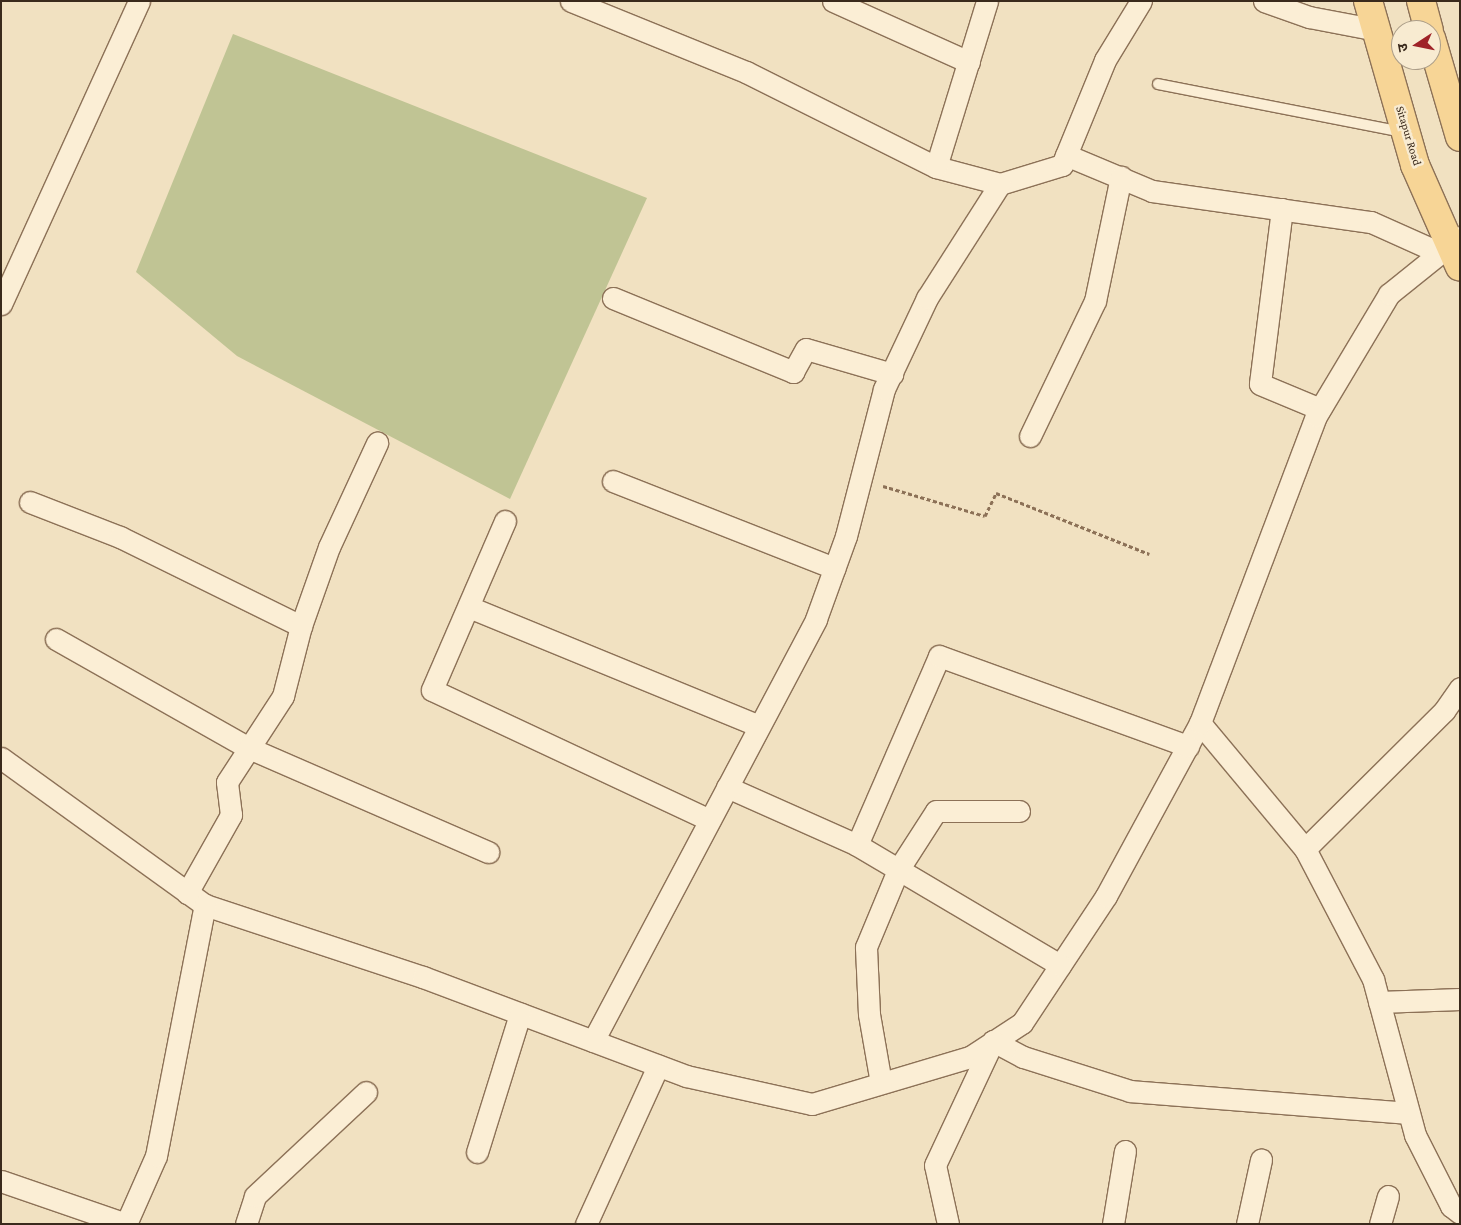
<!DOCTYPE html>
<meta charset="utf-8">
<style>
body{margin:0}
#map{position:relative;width:1461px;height:1225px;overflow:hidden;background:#f1e1c1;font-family:"Crimson Pro","Noto Sans Devanagari",serif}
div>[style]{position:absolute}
.cemetery>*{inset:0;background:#c0c494}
.path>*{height:3px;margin-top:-1.5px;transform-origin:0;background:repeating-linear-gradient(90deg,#8c7157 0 4px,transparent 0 6.5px)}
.roads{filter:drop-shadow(1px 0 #8c7157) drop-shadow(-1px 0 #8c7157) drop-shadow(0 1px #8c7157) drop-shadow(0 -1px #8c7157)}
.lane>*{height:10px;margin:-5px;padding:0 5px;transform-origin:5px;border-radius:5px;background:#fbeed5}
.street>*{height:21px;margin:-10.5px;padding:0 10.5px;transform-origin:10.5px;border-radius:10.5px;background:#fbeed5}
.primary>*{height:28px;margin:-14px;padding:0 14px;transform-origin:14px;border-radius:14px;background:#f7d596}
span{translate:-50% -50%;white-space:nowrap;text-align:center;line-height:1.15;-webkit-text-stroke:5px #f8ebd1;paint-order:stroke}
.street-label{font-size:12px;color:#3a2a1c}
.frame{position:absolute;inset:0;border:2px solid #3a2a1c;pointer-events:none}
.north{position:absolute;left:1391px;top:20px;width:50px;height:50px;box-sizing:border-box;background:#f8ebd1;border:1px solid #ac9e89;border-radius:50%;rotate:259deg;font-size:14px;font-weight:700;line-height:20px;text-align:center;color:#3a2a1c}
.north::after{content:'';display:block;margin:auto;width:18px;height:22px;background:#9f2328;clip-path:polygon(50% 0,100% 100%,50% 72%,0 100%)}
</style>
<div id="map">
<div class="cemetery">
<div style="clip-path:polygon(233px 34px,647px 198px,510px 499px,237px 356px,136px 272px)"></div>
</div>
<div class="path">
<div style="left:883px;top:486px;width:106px;rotate:16.4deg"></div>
<div style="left:985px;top:516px;width:25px;rotate:-64deg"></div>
<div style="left:996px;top:493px;width:165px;rotate:21.7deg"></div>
</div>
<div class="roads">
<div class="lane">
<div style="left:1158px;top:84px;width:250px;rotate:11.1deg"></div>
</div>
<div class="street">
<div style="left:571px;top:1px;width:189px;rotate:22.1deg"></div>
<div style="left:746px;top:72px;width:212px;rotate:26.6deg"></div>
<div style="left:936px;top:167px;width:66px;rotate:14.9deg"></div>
<div style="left:1000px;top:184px;width:65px;rotate:-17deg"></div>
<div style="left:1062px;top:165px;width:113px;rotate:-67.7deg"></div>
<div style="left:1105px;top:60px;width:69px;rotate:-58.6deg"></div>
<div style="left:833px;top:1px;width:149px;rotate:24.2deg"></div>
<div style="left:1264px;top:1px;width:48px;rotate:19.6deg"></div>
<div style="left:1309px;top:17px;width:69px;rotate:10.8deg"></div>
<div style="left:1066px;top:155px;width:93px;rotate:22.7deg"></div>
<div style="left:1152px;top:191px;width:221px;rotate:8.1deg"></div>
<div style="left:1371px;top:222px;width:73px;rotate:24.1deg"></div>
<div style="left:936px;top:167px;width:174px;rotate:-72.9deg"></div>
<div style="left:1282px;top:209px;width:176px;rotate:97.2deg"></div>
<div style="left:1260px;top:384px;width:65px;rotate:22.6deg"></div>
<div style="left:613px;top:298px;width:195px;rotate:22.3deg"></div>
<div style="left:793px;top:372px;width:26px;rotate:-61deg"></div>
<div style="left:806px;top:349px;width:90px;rotate:16.2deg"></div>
<div style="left:1px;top:304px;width:333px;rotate:-65.5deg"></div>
<div style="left:1030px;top:436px;width:150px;rotate:-64.3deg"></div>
<div style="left:1095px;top:301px;width:127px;rotate:-78.2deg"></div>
<div style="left:613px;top:481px;width:238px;rotate:21.5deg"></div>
<div style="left:30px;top:502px;width:97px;rotate:21.3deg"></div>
<div style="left:120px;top:537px;width:202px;rotate:26.2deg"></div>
<div style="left:505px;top:521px;width:184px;rotate:113.4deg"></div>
<div style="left:432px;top:690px;width:306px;rotate:25.1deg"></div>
<div style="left:469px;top:607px;width:313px;rotate:22.3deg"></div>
<div style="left:56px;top:639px;width:222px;rotate:29.5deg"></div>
<div style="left:249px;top:748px;width:261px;rotate:23.5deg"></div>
<div style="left:1200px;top:723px;width:164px;rotate:50.2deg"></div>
<div style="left:1305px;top:849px;width:147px;rotate:62.4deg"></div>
<div style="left:1373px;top:979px;width:162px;rotate:74.9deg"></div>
<div style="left:1415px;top:1135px;width:80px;rotate:63.1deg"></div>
<div style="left:1451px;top:1206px;width:11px;rotate:38deg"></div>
<div style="left:1px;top:758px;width:251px;rotate:35.8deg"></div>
<div style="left:205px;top:905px;width:230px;rotate:18.3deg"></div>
<div style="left:423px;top:977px;width:281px;rotate:20.6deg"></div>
<div style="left:686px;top:1076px;width:129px;rotate:12.5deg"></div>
<div style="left:812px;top:1104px;width:165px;rotate:-16.6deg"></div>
<div style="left:970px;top:1057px;width:62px;rotate:-33.2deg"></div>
<div style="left:1022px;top:1023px;width:152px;rotate:-56.5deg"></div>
<div style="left:1106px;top:896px;width:197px;rotate:-61.5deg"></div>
<div style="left:1200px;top:723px;width:328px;rotate:-69.3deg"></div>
<div style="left:1316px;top:416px;width:142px;rotate:-59.1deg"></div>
<div style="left:1389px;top:294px;width:91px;rotate:-38.8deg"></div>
<div style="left:727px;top:787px;width:142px;rotate:24deg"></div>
<div style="left:857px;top:845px;width:236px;rotate:30.6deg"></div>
<div style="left:857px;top:845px;width:206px;rotate:-66.5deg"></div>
<div style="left:939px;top:656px;width:265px;rotate:19.9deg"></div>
<div style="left:1305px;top:849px;width:196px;rotate:-44.8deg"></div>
<div style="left:1444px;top:711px;width:28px;rotate:-55deg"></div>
<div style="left:187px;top:893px;width:90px;rotate:-60.6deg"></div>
<div style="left:231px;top:815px;width:33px;rotate:-97deg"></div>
<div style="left:227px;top:782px;width:103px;rotate:-56.9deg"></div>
<div style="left:283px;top:696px;width:72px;rotate:-75.6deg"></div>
<div style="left:301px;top:626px;width:84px;rotate:-70.5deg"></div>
<div style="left:329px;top:547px;width:115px;rotate:-65.2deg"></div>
<div style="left:1379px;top:1002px;width:81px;rotate:-2.1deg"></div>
<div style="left:593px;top:1041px;width:477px;rotate:-62.1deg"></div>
<div style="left:816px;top:619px;width:88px;rotate:-70.1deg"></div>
<div style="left:846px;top:536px;width:152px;rotate:-75.5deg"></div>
<div style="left:884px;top:389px;width:101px;rotate:-64.7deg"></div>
<div style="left:927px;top:298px;width:135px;rotate:-57.4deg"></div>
<div style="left:881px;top:1083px;width:70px;rotate:-99.9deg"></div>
<div style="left:869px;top:1014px;width:67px;rotate:-92.6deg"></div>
<div style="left:866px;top:947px;width:83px;rotate:-67.4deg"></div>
<div style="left:898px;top:870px;width:70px;rotate:-57.2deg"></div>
<div style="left:936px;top:811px;width:83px"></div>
<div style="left:477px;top:1152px;width:145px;rotate:-72.7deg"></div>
<div style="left:1px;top:1181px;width:132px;rotate:19deg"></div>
<div style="left:126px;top:1224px;width:74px;rotate:-66.2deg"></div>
<div style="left:156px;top:1156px;width:256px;rotate:-79deg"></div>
<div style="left:246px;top:1224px;width:29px;rotate:-72deg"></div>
<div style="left:255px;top:1196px;width:152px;rotate:-43.1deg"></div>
<div style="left:586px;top:1224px;width:174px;rotate:-65.5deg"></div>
<div style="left:948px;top:1224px;width:60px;rotate:-102.4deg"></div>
<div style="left:935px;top:1165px;width:137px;rotate:-64.9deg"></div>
<div style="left:993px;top:1041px;width:34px;rotate:28deg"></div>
<div style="left:1023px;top:1057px;width:112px;rotate:17.6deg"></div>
<div style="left:1130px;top:1091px;width:279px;rotate:4.5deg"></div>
<div style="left:1113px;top:1224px;width:74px;rotate:-80.7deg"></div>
<div style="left:1247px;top:1224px;width:66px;rotate:-77.7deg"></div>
<div style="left:1380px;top:1224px;width:29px;rotate:-74deg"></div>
</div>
<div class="primary">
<div style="left:1368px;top:1px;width:171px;rotate:74deg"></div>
<div style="left:1415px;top:165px;width:111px;rotate:66.2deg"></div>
<div style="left:1421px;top:1px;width:30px;rotate:75deg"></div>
<div style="left:1431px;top:38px;width:103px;rotate:73.7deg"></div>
</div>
</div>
<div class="street-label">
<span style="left:1408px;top:136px;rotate:73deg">Sitapur Road</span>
</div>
<div class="frame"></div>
<div class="north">उ</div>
</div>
